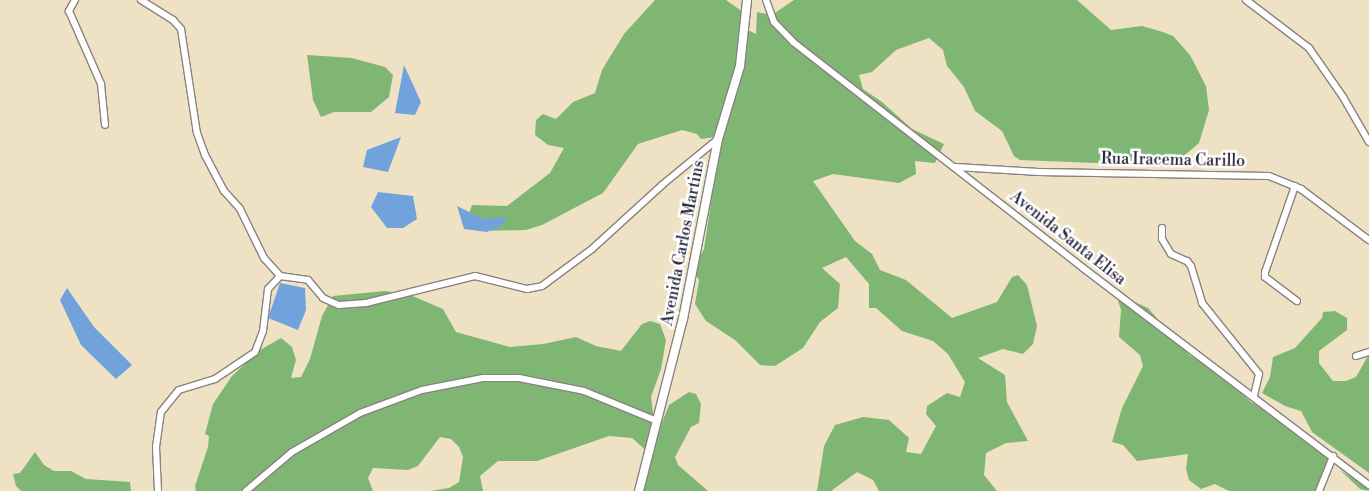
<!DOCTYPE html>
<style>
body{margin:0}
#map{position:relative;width:1369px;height:491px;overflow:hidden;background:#efe2c4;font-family:"Libre Bodoni",serif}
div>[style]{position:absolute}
.forest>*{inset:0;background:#80b673}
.water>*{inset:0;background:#71a2dc}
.roads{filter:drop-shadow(1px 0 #888280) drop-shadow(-1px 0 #888280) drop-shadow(0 1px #888280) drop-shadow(0 -1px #888280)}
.minor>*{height:6px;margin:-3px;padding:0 3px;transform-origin:3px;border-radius:3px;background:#fff}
.tertiary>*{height:8px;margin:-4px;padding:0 4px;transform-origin:4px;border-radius:4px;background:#fff}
span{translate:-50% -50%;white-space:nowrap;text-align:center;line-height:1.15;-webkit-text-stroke:5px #fff;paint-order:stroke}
.street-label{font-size:16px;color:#22223b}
</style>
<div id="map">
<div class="forest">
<div style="clip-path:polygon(655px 0,726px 0,743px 12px,746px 29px,756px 34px,757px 12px,772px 15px,794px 0,1077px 0,1111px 30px,1142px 26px,1163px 32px,1173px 36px,1190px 55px,1206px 86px,1209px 110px,1199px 143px,1172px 166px,1020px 160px,1014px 156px,1002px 131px,975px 111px,964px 87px,947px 66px,943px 50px,929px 38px,896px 50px,872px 72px,859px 75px,863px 89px,882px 102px,912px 129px,944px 144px,935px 163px,915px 161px,916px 174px,899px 183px,833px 174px,813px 181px,855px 241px,872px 254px,880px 270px,906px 280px,952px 318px,997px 302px,1012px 277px,1018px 275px,1027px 285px,1037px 326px,1033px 344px,1023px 354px,1003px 349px,978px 358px,1005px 375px,1007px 402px,1028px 441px,1006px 443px,986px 453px,984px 475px,997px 491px,879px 491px,873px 480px,857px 472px,831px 491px,817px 491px,824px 446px,835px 425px,863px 417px,889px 420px,909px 438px,906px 452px,921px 454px,936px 426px,926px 414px,927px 406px,947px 393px,960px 397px,965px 382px,948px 354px,933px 341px,902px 331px,876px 308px,869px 308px,869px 284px,846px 257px,822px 268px,840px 284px,838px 308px,820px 322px,803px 348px,775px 366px,760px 365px,735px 340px,706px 321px,695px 304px,699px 280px,696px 275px,690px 275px,704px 249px,721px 136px,701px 139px,697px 134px,682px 130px,638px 144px,603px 193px,542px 225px,526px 230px,482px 231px,467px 219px,472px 205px,507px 206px,550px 173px,564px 148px,548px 145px,535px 135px,536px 120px,543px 114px,556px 119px,573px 102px,595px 93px,602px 70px,624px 34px)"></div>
<div style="clip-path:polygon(307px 55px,352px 58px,385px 67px,393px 75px,389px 97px,371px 112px,334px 112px,321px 117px,313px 100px)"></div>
<div style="clip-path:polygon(385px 291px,408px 294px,443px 309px,456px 332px,510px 347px,543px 344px,576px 337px,596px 346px,621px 351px,642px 324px,650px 321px,660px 324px,666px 340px,661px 369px,651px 397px,654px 421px,661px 425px,669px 405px,689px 392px,696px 394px,701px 404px,699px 423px,691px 427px,675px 457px,678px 465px,708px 491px,642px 491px,648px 477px,650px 454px,632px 438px,609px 436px,537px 461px,498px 461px,480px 476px,483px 491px,430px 491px,449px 488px,459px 482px,463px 457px,459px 447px,451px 439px,440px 437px,418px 466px,408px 470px,373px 468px,368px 478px,373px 491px,196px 491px,195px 486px,208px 447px,209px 436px,205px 434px,213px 404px,232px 376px,260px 350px,281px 338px,292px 347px,296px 360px,291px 378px,301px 377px,310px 359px,322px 316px,333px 296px)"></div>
<div style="clip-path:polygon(1121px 296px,1148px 308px,1189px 355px,1212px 368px,1251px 402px,1286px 420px,1322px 450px,1330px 460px,1324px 491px,1229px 491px,1215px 484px,1201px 489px,1189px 480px,1186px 469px,1188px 454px,1137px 461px,1123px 445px,1112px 442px,1122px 408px,1143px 366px,1140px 355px,1119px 337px,1121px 310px,1117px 297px)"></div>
<div style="clip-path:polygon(1335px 311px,1347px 318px,1347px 330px,1319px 351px,1319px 363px,1333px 381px,1346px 381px,1356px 377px,1369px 354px,1369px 473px,1312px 432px,1301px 411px,1285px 406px,1262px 393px,1270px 377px,1273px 357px,1295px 348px,1322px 318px,1323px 312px)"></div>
<div style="clip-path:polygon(35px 452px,44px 465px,54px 471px,71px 471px,86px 479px,130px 482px,131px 491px,21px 491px,16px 486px,13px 474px,20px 473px)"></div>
<div style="clip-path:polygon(1340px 470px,1369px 488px,1369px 491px,1360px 489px)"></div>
</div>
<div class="water">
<div style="clip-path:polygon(404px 65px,421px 102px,415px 115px,395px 113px)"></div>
<div style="clip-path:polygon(401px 137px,388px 172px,363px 167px,367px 150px)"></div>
<div style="clip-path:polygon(378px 192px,413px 196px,417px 219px,403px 228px,387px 228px,371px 207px)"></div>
<div style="clip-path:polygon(457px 206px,483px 219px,508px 217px,501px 226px,487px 232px,464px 229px)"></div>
<div style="clip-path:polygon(280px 283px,305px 288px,306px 310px,298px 330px,268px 318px)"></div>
<div style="clip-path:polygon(67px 288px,94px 327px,132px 365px,116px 379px,81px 345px,60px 300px)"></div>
</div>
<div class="roads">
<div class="minor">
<div style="left:75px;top:0;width:13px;rotate:119deg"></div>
<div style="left:69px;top:11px;width:80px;rotate:66.3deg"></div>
<div style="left:101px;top:84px;width:41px;rotate:84.4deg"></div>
<div style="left:141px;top:0;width:38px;rotate:32deg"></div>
<div style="left:173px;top:20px;width:12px;rotate:48deg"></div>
<div style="left:181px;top:29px;width:105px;rotate:81.3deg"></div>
<div style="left:197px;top:133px;width:23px;rotate:70deg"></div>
<div style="left:205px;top:155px;width:41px;rotate:62.2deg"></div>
<div style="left:224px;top:191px;width:24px;rotate:48deg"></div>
<div style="left:240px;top:209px;width:55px;rotate:63.9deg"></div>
<div style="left:264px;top:258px;width:24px;rotate:48deg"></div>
<div style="left:766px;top:0;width:23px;rotate:70deg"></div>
<div style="left:774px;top:22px;width:28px;rotate:46deg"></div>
<div style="left:793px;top:42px;width:368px;rotate:37.9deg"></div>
<div style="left:1083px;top:268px;width:359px;rotate:37.2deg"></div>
<div style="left:1246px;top:0;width:79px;rotate:37.3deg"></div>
<div style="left:1309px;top:48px;width:60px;rotate:55.2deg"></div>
<div style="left:1343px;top:97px;width:52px;rotate:60deg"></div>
<div style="left:956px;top:167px;width:83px;rotate:3.4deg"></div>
<div style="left:1039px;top:172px;width:230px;rotate:1deg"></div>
<div style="left:1269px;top:176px;width:35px;rotate:22deg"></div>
<div style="left:1301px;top:189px;width:85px;rotate:36.9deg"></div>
<div style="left:1295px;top:186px;width:91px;rotate:109.2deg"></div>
<div style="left:1265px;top:272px;width:5px;rotate:90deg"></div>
<div style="left:1265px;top:277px;width:40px;rotate:37deg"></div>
<div style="left:1162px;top:228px;width:11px;rotate:90deg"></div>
<div style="left:1162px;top:239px;width:17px;rotate:59deg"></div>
<div style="left:1171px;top:254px;width:17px;rotate:24deg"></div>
<div style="left:1187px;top:261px;width:6px;rotate:51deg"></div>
<div style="left:1191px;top:266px;width:39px;rotate:73deg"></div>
<div style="left:1202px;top:303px;width:91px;rotate:51.2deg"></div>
<div style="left:1259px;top:374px;width:23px;rotate:103deg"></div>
<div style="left:1356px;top:356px;width:14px;rotate:-17deg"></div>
<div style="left:158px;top:491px;width:44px;rotate:-92.6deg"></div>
<div style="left:156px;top:447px;width:35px;rotate:-82deg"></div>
<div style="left:161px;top:412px;width:28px;rotate:-51deg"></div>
<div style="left:179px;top:390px;width:38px;rotate:-17deg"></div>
<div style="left:215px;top:379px;width:48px;rotate:-34deg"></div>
<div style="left:255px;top:352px;width:22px;rotate:-69deg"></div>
<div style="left:263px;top:331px;width:42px;rotate:-83.2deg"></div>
<div style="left:268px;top:289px;width:18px;rotate:-47deg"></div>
<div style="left:280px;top:276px;width:28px;rotate:8deg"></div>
<div style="left:308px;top:280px;width:23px;rotate:50deg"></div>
<div style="left:323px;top:298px;width:17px;rotate:24deg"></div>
<div style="left:339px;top:305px;width:27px;rotate:-4deg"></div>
<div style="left:366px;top:303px;width:112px;rotate:-13.9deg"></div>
<div style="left:475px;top:276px;width:54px;rotate:14deg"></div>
<div style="left:527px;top:289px;width:15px;rotate:-11deg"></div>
<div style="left:542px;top:286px;width:62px;rotate:-36.5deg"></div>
<div style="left:592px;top:249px;width:95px;rotate:-42.4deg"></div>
<div style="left:662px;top:185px;width:72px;rotate:-39.4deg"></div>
<div style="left:246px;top:491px;width:60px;rotate:-40.3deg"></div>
<div style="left:292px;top:452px;width:78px;rotate:-29.8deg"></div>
<div style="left:360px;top:413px;width:66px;rotate:-20.4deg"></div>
<div style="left:422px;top:390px;width:62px;rotate:-11.1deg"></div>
<div style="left:483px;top:378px;width:36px"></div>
<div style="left:519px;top:378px;width:66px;rotate:11.3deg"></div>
<div style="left:584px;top:391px;width:79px;rotate:22.3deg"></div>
<div style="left:1319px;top:491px;width:38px;rotate:-68deg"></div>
</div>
<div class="tertiary">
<div style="left:639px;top:491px;width:178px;rotate:-75.7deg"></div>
<div style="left:683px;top:319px;width:183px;rotate:-79deg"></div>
<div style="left:718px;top:139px;width:76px;rotate:-73.2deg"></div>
<div style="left:740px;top:66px;width:66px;rotate:-83.9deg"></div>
</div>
</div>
<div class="street-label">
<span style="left:1173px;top:160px;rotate:1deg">Rua Iracema Carillo</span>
<span style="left:1068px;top:238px;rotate:38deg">Avenida Santa Elisa</span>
<span style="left:683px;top:243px;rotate:-79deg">Avenida Carlos Martins</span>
</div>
</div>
